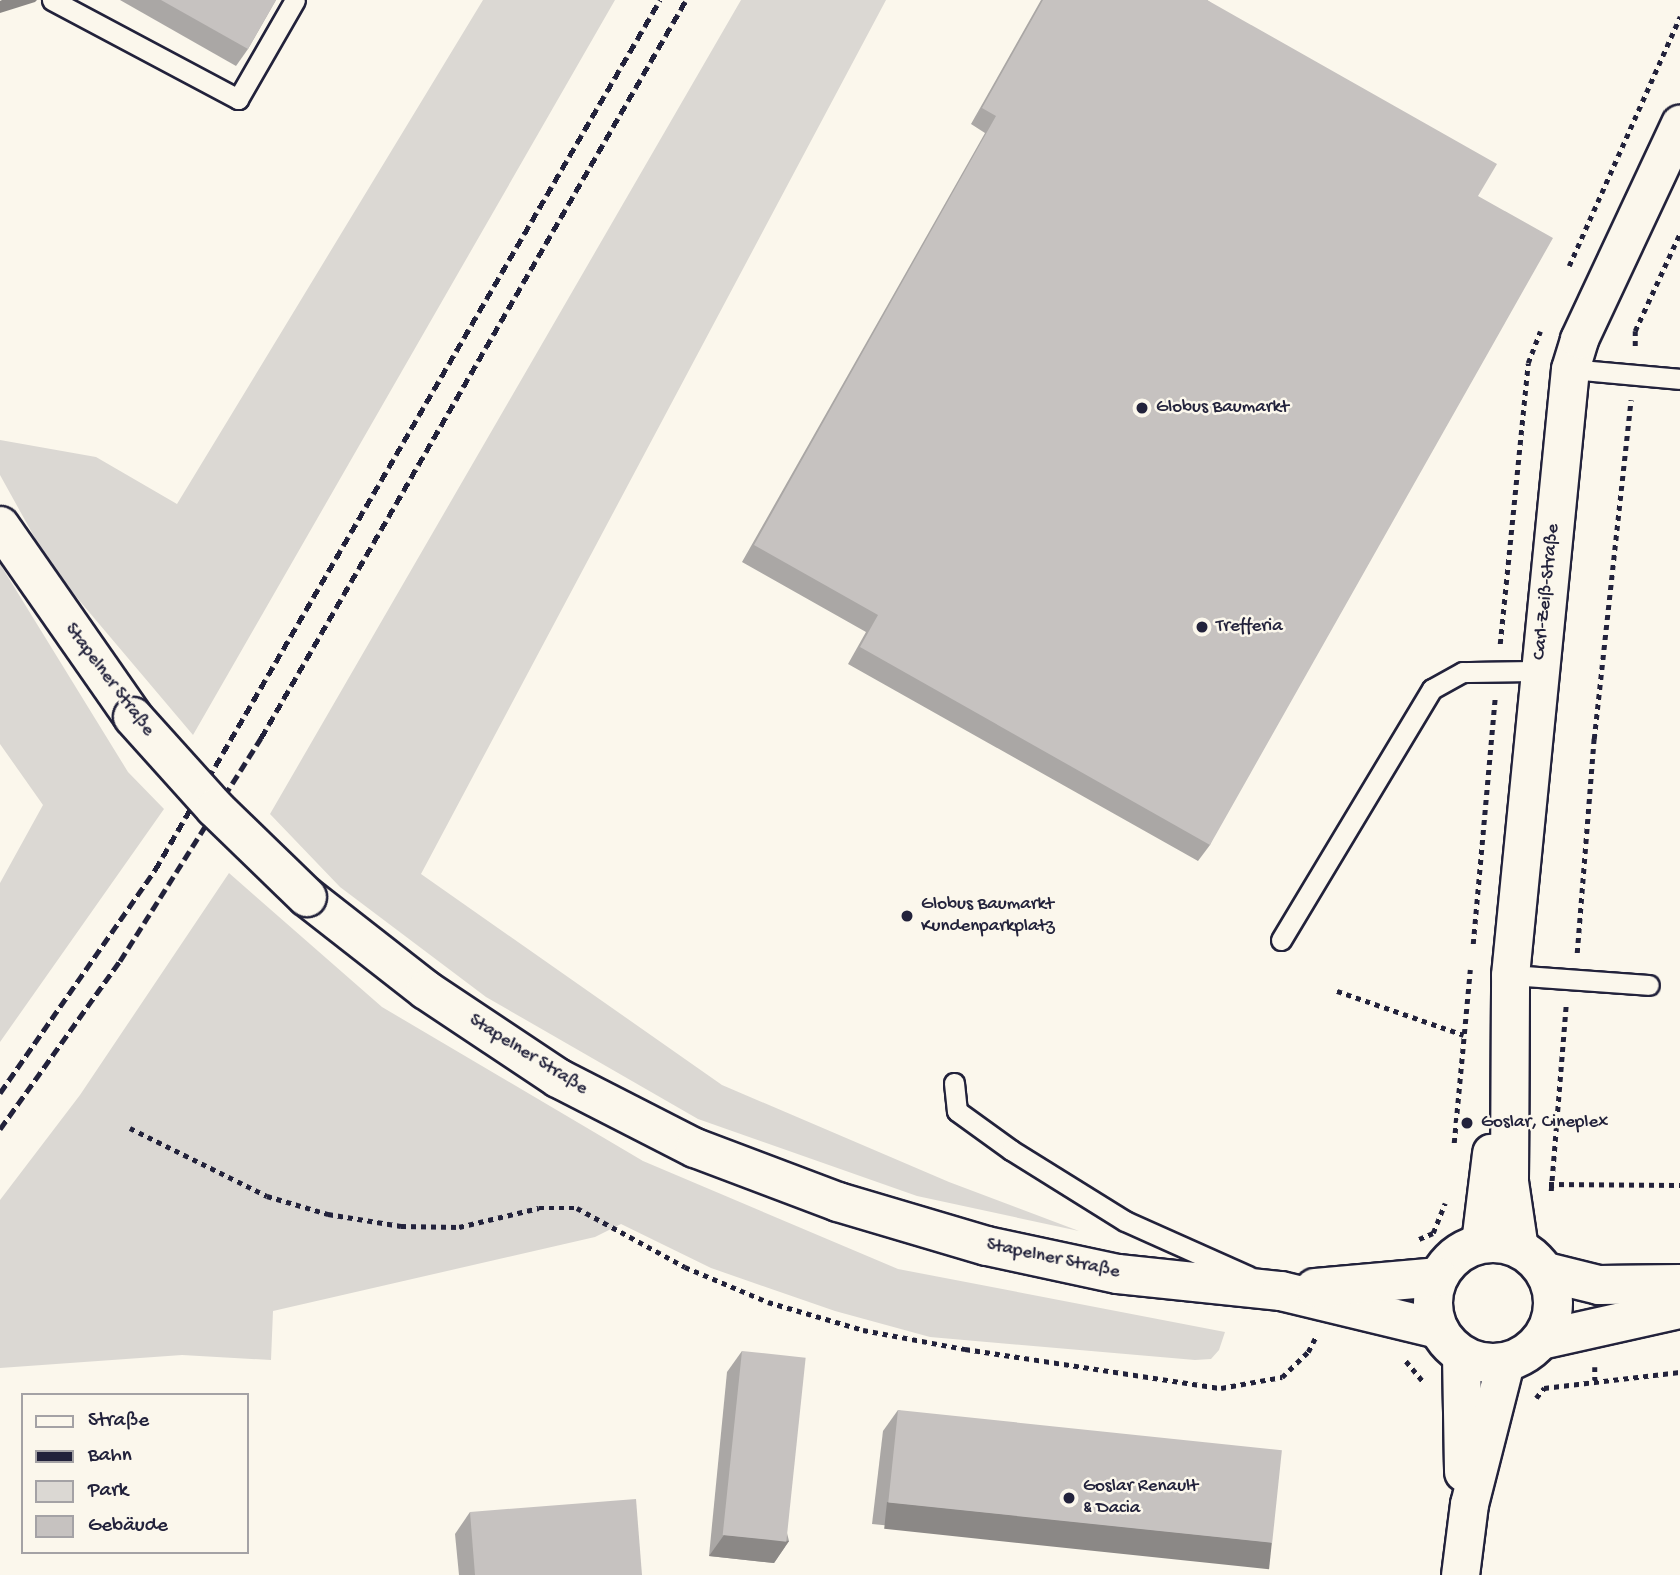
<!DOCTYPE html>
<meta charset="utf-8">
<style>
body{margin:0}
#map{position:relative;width:1680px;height:1575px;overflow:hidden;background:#fbf7ec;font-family:"Gochi Hand",sans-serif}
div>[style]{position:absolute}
.green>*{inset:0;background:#dbd8d3}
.path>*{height:4.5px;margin-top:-2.25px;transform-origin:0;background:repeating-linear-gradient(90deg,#22223b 0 5px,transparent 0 10px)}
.roads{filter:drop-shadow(2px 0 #22223b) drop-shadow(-2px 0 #22223b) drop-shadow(0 2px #22223b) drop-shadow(0 -2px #22223b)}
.lane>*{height:19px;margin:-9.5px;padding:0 9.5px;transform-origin:9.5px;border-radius:9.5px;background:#fbf7ec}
.street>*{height:37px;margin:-18.5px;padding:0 18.5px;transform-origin:18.5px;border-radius:18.5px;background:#fbf7ec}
.secondary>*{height:38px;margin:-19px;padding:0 19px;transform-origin:19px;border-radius:19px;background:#fbf7ec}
.secondary>.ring{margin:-19px;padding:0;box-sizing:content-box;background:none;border:38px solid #fbf7ec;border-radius:50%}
.rail>*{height:5px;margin-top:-2.5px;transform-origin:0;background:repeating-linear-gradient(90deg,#22223b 0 10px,transparent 0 15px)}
.bridges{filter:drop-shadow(2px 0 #22223b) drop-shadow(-2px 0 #22223b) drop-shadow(0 2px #22223b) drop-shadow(0 -2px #22223b)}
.secondary-bridge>*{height:38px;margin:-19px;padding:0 19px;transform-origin:19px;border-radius:19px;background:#fbf7ec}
.wall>*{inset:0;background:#aaa7a5}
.shaded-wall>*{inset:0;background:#8b8886;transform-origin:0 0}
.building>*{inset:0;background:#c6c2c0;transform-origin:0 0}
.dots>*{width:19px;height:19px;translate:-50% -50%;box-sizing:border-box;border:4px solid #fbf7ec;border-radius:50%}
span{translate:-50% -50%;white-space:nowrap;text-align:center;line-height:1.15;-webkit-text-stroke:5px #fbf7ec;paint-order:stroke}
.poi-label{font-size:19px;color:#22223b}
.left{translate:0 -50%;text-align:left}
.street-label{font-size:19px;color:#22223b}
.legend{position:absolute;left:21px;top:1393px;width:228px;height:161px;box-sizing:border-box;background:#fbf7ec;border:2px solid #a4a2a5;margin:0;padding:9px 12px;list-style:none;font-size:21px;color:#22223b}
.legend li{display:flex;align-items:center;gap:14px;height:35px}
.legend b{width:35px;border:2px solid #a4a2a5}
</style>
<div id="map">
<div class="green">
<div style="clip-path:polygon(483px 0,615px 0,193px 735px,51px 567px,0 475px,0 440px,96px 457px,177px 504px)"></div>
<div style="clip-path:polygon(741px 0,886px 0,421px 874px,722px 1085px,949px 1182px,1079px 1231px,917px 1196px,698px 1119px,486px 997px,340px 887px,270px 814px)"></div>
<div style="clip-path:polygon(0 564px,128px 772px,164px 809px,0 1042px,0 883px,43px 805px,0 744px)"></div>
<div style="clip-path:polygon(229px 873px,382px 1007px,643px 1161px,898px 1269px,1225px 1332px,1219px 1350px,1211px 1359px,1195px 1360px,930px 1337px,835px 1311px,711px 1268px,621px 1224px,595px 1237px,273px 1311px,271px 1360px,182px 1355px,0 1368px,0 1200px,80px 1095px)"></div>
</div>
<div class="path">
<div style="left:1569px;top:266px;width:273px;rotate:-66deg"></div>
<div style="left:1635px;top:346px;width:15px;rotate:-90deg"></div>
<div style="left:1635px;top:331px;width:108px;rotate:-65.3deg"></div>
<div style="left:1500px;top:644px;width:282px;rotate:-84.3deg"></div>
<div style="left:1528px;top:363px;width:34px;rotate:-69deg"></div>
<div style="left:1473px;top:944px;width:247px;rotate:-84.9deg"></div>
<div style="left:1577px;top:953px;width:215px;rotate:-85.5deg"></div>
<div style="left:1594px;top:739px;width:341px;rotate:-83.8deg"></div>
<div style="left:1337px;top:991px;width:134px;rotate:19.1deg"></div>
<div style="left:130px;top:1128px;width:153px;rotate:26.4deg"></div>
<div style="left:267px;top:1196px;width:64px;rotate:16.4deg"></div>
<div style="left:328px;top:1214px;width:74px;rotate:9.3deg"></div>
<div style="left:401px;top:1226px;width:58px;rotate:1deg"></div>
<div style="left:459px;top:1227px;width:82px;rotate:-13.4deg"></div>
<div style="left:539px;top:1208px;width:38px"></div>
<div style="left:577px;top:1208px;width:123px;rotate:28.6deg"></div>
<div style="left:685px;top:1267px;width:90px;rotate:22.9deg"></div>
<div style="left:768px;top:1302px;width:99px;rotate:16.4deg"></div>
<div style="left:863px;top:1330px;width:104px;rotate:10.6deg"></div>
<div style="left:965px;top:1349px;width:259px;rotate:8.7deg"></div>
<div style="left:1221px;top:1388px;width:62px;rotate:-10.2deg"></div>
<div style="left:1282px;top:1377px;width:36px;rotate:-44deg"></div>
<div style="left:1308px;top:1352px;width:18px;rotate:-63deg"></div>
<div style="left:1454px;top:1143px;width:174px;rotate:-84.7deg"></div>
<div style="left:1549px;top:1184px;width:131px;rotate:0.4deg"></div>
<div style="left:1551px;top:1191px;width:187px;rotate:-85.4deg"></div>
<div style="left:1419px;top:1239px;width:15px;rotate:-23deg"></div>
<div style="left:1433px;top:1233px;width:32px;rotate:-68deg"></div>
<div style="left:1406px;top:1361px;width:26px;rotate:50deg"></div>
<div style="left:1595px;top:1367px;width:13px;rotate:90deg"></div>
<div style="left:1536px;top:1398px;width:13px;rotate:-51deg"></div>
<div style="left:1544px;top:1388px;width:137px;rotate:-6.7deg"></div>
</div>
<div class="roads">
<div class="lane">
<div style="left:52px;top:0;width:211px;rotate:28deg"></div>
<div style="left:238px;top:99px;width:114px;rotate:-60.1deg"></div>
<div style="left:1570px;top:369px;width:110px;rotate:5.2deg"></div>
<div style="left:1281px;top:940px;width:293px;rotate:-59deg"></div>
<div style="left:1432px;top:689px;width:35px;rotate:-29deg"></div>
<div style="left:1463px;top:672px;width:76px;rotate:-0.8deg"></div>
<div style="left:1510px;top:975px;width:139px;rotate:4.1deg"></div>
<div style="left:954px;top:1083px;width:28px;rotate:84deg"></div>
<div style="left:957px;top:1111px;width:67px;rotate:35.8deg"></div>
<div style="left:1011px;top:1150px;width:134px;rotate:31.9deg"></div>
<div style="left:1125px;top:1221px;width:135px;rotate:24.1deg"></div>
</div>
<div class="street">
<div style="left:1480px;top:1243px;width:91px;rotate:-83deg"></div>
<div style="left:1519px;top:1249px;width:69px;rotate:-98.4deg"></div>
<div style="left:1509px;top:1181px;width:206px;rotate:-89.7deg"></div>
<div style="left:1510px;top:975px;width:609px;rotate:-84.35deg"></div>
<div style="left:1570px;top:369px;width:31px;rotate:-73deg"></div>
<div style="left:1579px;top:339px;width:238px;rotate:-64.9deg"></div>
<div style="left:1461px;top:1354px;width:118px;rotate:89deg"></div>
<div style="left:1460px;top:1575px;width:72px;rotate:-82.8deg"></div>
<div style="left:1469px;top:1504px;width:146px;rotate:-75.7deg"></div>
</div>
<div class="secondary">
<div style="left:0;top:526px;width:233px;rotate:55.1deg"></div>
<div style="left:307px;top:897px;width:151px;rotate:38deg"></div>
<div style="left:426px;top:990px;width:159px;rotate:33.7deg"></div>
<div style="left:558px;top:1078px;width:154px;rotate:27.1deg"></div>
<div style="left:695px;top:1148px;width:153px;rotate:20.7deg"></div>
<div style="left:838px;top:1202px;width:155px;rotate:16.5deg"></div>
<div style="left:987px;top:1246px;width:134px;rotate:12.1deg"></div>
<div style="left:1118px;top:1274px;width:164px;rotate:6deg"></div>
<div style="left:1281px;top:1291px;width:162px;rotate:13.6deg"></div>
<div class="ring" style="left:1433px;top:1243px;width:82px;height:82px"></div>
<div style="left:1546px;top:1272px;width:55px;rotate:13.8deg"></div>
<div style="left:1599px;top:1285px;width:81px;rotate:-0.7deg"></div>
<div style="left:1315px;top:1288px;width:123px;rotate:-5.1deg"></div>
<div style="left:1541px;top:1340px;width:142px;rotate:-12.6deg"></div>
</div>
</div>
<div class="rail">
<div style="left:0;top:1093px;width:272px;rotate:-55.2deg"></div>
<div style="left:155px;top:870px;width:1006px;rotate:-59.87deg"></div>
<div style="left:0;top:1129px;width:206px;rotate:-54.5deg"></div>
<div style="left:120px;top:961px;width:264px;rotate:-57.7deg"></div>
<div style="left:261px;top:738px;width:852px;rotate:-60.06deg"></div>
</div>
<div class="bridges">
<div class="secondary-bridge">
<div style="left:133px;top:717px;width:122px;rotate:48deg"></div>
<div style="left:215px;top:808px;width:128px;rotate:44.1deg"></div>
</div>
</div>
<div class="wall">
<div style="clip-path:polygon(120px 0,276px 0,248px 49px,236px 66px)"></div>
<div style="clip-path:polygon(1041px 0,1207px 0,1478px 196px,1210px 845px,1198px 861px,848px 664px,866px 632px,742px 562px,985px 133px,971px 124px)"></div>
<div style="clip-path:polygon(742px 1351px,789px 1541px,774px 1563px,709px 1556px,727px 1372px)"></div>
<div style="clip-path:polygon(898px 1410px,1272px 1541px,1257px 1562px,872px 1524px,883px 1431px)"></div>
<div style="clip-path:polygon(470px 1512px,642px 1575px,459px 1575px,455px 1534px)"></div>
</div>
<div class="shaded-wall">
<div style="clip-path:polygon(2px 0,37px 0,35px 2px,0 13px,0 1px)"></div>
<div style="left:887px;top:1502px;width:387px;height:27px;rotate:6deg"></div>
<div style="clip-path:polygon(724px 1535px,789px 1541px,774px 1563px,709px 1556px)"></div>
</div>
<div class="building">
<div style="clip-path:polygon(161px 0,276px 0,248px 49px)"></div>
<div style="clip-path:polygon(1043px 0,1207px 0,1497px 164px,1478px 196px,1553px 238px,1210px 845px,860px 647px,878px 615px,754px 545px,996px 116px,982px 108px)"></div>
<div style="left:742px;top:1351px;width:64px;height:185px;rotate:6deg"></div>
<div style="left:898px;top:1410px;width:386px;height:93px;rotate:6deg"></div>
<div style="clip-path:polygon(636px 1499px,642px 1575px,475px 1575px,470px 1512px)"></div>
</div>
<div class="dots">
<div style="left:1142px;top:408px;background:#22223b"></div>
<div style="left:1202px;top:627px;background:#22223b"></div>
<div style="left:907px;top:916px;background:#22223b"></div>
<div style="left:1467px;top:1123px;background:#22223b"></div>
<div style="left:1069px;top:1498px;background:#22223b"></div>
</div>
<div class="poi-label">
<span class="left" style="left:1156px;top:408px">Globus Baumarkt</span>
<span class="left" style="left:1216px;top:627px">Trefferia</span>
<span class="left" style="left:921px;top:916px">Globus Baumarkt<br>Kundenparkplatz</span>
<span class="left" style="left:1481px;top:1123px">Goslar, Cineplex</span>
<span class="left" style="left:1083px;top:1498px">Goslar Renault<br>&amp; Dacia</span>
</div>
<div class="street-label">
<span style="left:1547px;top:592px;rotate:-84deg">Carl-Zeiß-Straße</span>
<span style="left:109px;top:680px;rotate:53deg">Stapelner Straße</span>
<span style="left:528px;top:1055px;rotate:32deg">Stapelner Straße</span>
<span style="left:1053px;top:1259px;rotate:12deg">Stapelner Straße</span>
</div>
<ul class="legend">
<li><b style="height:9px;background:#fbf7ec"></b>Straße</li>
<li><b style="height:9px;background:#22223b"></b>Bahn</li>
<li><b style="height:19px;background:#dbd8d3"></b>Park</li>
<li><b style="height:19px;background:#c6c2c0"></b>Gebäude</li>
</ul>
</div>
